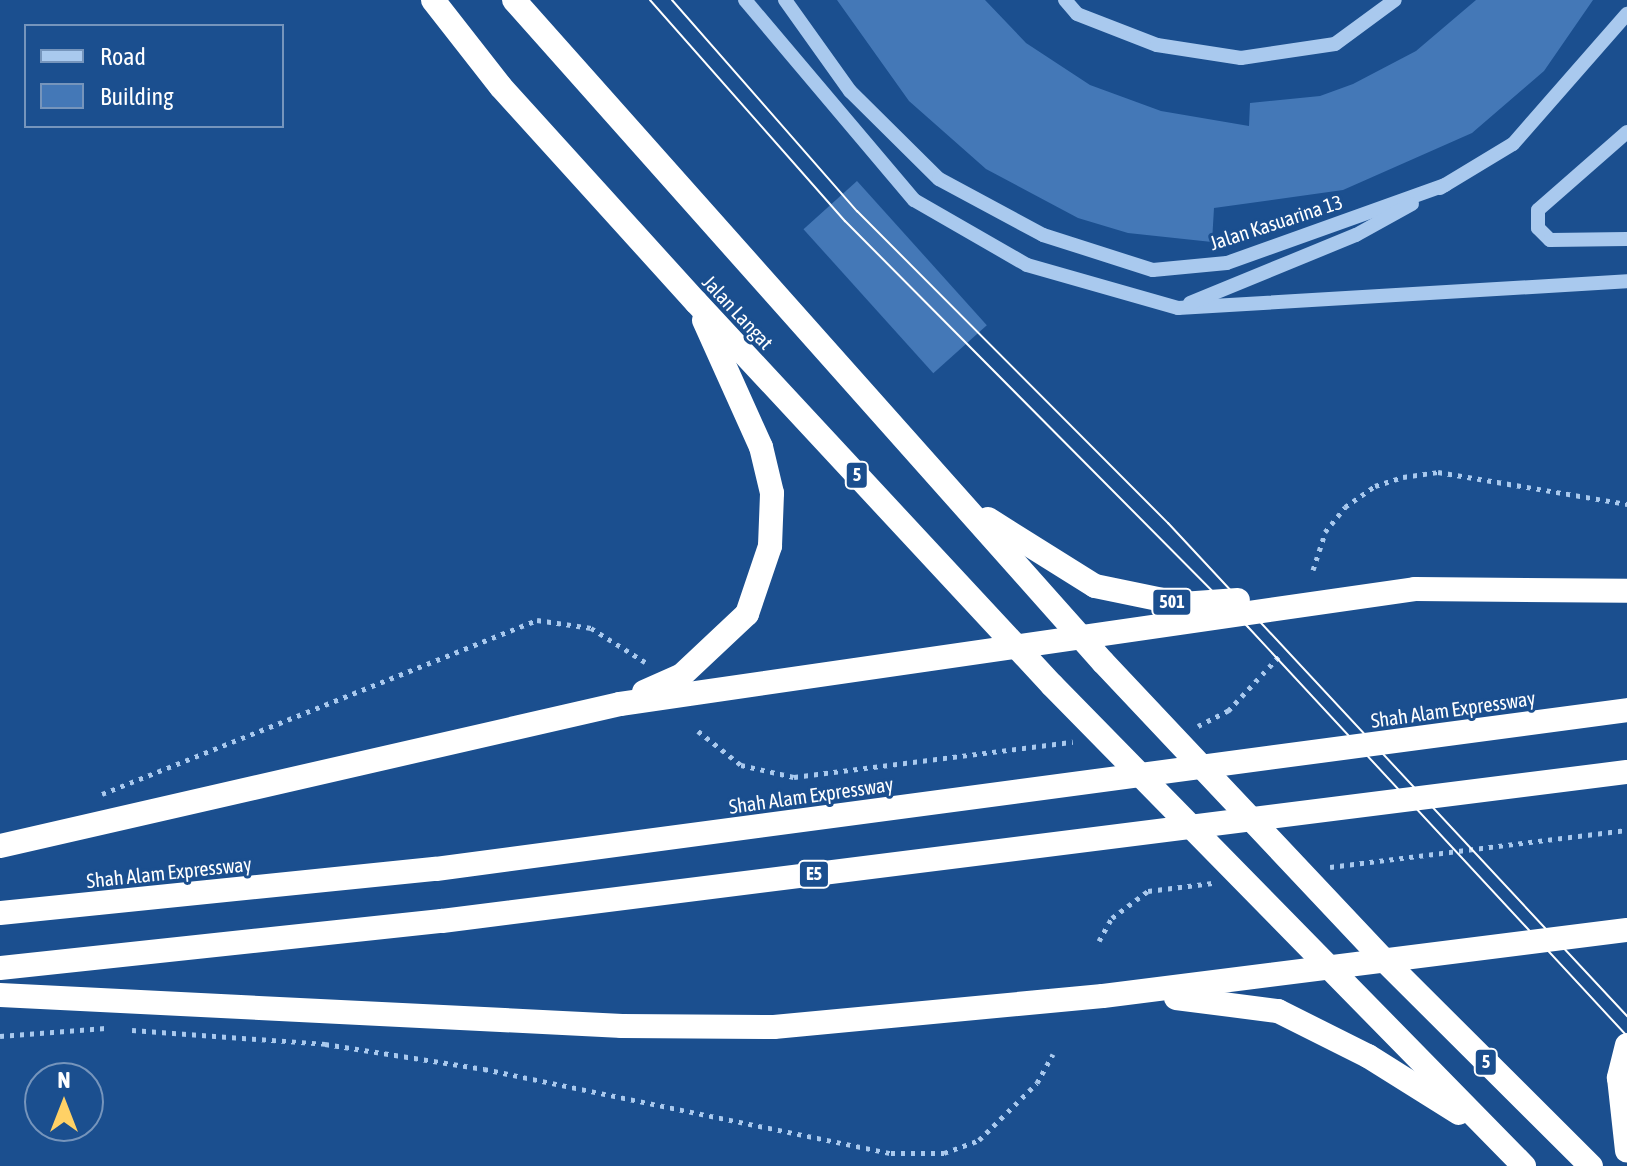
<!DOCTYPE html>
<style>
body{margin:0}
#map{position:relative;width:1627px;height:1166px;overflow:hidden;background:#1b4f8f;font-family:"Asap Condensed",sans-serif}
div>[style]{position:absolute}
.building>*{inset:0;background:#4478b7;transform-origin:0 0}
.path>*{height:5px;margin-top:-2.5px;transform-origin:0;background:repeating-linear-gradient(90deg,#a9c9ee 0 4px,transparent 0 10px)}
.minor>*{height:14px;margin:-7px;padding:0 7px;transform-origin:7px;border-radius:7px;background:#a9c9ee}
.highway>*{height:24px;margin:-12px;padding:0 12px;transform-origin:12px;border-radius:12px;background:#fff}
.tram>*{height:2px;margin:-1px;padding:0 1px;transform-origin:1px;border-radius:1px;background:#fff}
span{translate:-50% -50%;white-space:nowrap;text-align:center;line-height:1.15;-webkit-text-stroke:6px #1b4f8f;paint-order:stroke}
.shield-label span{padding:2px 6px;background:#1b4f8f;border:2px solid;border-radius:6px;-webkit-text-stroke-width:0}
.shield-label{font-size:18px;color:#fff;font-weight:700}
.street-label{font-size:20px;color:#fff}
.legend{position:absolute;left:24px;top:24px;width:260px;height:104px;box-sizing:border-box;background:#1b4f8f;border:2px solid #7695bc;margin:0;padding:10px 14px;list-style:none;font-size:24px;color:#fff}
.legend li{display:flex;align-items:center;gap:16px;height:40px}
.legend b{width:40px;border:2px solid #7695bc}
.north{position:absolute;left:24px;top:1062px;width:80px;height:80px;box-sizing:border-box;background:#1b4f8f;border:2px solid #7695bc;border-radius:50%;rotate:0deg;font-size:22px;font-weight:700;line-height:32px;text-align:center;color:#fff}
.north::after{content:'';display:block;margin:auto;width:28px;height:36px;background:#ffd166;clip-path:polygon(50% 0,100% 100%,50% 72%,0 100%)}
</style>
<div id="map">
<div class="building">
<div style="clip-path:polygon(837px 0,985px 0,1026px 43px,1090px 85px,1161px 111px,1249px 126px,1250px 103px,1320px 96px,1353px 84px,1416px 51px,1476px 0,1593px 0,1544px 71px,1472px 133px,1343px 190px,1214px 208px,1212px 242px,1128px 233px,1078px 218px,986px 169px,909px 101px)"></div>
<div style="left:857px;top:181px;width:194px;height:72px;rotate:48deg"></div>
</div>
<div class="path">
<div style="left:1313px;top:570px;width:40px;rotate:-72deg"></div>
<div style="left:1325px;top:532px;width:32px;rotate:-51deg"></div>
<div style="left:1345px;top:507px;width:37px;rotate:-35deg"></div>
<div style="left:1375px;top:486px;width:29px;rotate:-18deg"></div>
<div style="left:1403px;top:477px;width:35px;rotate:-8deg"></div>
<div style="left:1438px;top:472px;width:192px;rotate:9.6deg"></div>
<div style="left:1198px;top:726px;width:34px;rotate:-27deg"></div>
<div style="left:1228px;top:711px;width:79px;rotate:-47deg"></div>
<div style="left:698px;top:731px;width:55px;rotate:38.3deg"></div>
<div style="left:741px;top:765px;width:54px;rotate:12.8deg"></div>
<div style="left:794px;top:777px;width:281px;rotate:-7.2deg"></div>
<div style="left:102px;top:794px;width:469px;rotate:-21.8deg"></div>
<div style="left:537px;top:620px;width:55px;rotate:8.4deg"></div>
<div style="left:591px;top:628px;width:64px;rotate:32.2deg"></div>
<div style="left:1330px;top:867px;width:299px;rotate:-7.1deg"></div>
<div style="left:1099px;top:941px;width:26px;rotate:-61deg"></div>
<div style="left:1112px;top:918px;width:45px;rotate:-36.9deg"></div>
<div style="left:1148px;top:891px;width:65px;rotate:-7deg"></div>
<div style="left:132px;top:1030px;width:194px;rotate:4.1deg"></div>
<div style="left:325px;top:1044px;width:161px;rotate:8.9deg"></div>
<div style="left:484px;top:1069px;width:416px;rotate:11.7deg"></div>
<div style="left:891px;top:1153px;width:53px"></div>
<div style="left:944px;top:1153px;width:37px;rotate:-20deg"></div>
<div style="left:979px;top:1140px;width:81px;rotate:-44.5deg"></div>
<div style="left:1037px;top:1083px;width:33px;rotate:-61deg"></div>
<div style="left:0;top:1036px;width:106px;rotate:-4.3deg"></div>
</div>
<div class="minor">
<div style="left:745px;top:0;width:262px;rotate:49.8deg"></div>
<div style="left:914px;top:200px;width:130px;rotate:29.9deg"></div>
<div style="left:1027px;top:265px;width:157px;rotate:15.9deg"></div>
<div style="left:1178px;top:308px;width:450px;rotate:-3.4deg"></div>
<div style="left:785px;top:0;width:112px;rotate:54.5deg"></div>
<div style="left:850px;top:91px;width:125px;rotate:44.7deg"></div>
<div style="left:939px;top:179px;width:118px;rotate:28.3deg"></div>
<div style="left:1043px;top:235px;width:115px;rotate:17.7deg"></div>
<div style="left:1153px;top:270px;width:74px;rotate:-5.4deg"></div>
<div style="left:1227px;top:263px;width:232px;rotate:-19.7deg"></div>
<div style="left:1065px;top:0;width:18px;rotate:49deg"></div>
<div style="left:1077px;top:14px;width:86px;rotate:21.2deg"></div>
<div style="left:1157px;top:45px;width:85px;rotate:8.8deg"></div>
<div style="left:1241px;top:58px;width:95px;rotate:-8.5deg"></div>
<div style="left:1335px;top:44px;width:74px;rotate:-36.3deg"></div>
<div style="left:1627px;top:132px;width:118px;rotate:138.8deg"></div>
<div style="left:1538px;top:210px;width:18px;rotate:90deg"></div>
<div style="left:1538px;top:228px;width:17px;rotate:45deg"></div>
<div style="left:1550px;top:240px;width:77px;rotate:-0.7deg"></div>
<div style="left:1440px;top:188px;width:85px;rotate:-31.1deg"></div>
<div style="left:1513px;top:144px;width:173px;rotate:-48.8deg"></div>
<div style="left:1190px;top:303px;width:179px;rotate:-22.3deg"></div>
<div style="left:1356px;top:235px;width:64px;rotate:-29deg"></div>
</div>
<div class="highway">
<div style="left:433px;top:0;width:110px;rotate:52deg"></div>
<div style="left:501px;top:87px;width:290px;rotate:47.8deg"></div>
<div style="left:696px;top:302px;width:523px;rotate:47.09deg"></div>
<div style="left:1052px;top:685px;width:674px;rotate:45.54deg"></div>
<div style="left:514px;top:0;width:886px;rotate:48.34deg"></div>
<div style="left:1103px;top:662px;width:407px;rotate:46.7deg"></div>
<div style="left:1382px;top:958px;width:295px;rotate:44.9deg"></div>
<div style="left:988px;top:519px;width:126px;rotate:32.1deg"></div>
<div style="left:1095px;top:586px;width:89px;rotate:11.7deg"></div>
<div style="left:1182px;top:604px;width:56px;rotate:-4.1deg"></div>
<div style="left:644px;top:692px;width:42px;rotate:-24.1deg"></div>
<div style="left:682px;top:675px;width:89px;rotate:-43.2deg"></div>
<div style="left:747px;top:614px;width:72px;rotate:-71.3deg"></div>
<div style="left:770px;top:546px;width:53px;rotate:-87.8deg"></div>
<div style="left:772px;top:493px;width:47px;rotate:-103.4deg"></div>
<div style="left:761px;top:447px;width:139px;rotate:-114.2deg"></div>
<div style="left:0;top:846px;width:636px;rotate:-12.9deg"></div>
<div style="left:620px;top:704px;width:803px;rotate:-8.23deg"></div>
<div style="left:1415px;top:589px;width:212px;rotate:0.5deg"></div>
<div style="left:0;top:913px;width:438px;rotate:-5.8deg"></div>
<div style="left:436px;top:869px;width:1202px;rotate:-7.6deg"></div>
<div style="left:0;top:968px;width:444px;rotate:-6.1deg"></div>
<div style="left:442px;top:921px;width:1194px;rotate:-7.17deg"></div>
<div style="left:0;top:995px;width:623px;rotate:2.85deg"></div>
<div style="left:622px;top:1026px;width:152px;rotate:0.4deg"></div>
<div style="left:774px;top:1027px;width:330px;rotate:-5.4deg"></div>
<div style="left:1103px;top:996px;width:528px;rotate:-7.18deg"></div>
<div style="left:1176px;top:998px;width:103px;rotate:7.3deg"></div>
<div style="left:1278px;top:1011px;width:101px;rotate:26.6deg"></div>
<div style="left:1368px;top:1056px;width:107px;rotate:32.1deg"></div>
<div style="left:1627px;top:1045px;width:34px;rotate:104deg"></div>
<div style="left:1619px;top:1078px;width:73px;rotate:83.7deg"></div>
</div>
<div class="tram">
<div style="left:650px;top:0;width:295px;rotate:48.6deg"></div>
<div style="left:845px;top:221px;width:572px;rotate:45.21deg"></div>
<div style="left:1248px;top:627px;width:558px;rotate:47.18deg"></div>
<div style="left:672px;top:0;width:281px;rotate:48.8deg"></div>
<div style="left:857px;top:211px;width:441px;rotate:45.1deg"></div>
<div style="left:1168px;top:523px;width:674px;rotate:47.05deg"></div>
</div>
<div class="shield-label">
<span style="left:857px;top:475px">5</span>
<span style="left:1172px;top:602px">501</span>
<span style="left:814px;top:874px">E5</span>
<span style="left:1486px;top:1062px">5</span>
</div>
<div class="street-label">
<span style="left:1276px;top:222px;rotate:-18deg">Jalan Kasuarina 13</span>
<span style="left:738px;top:312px;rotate:47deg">Jalan Langat</span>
<span style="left:1453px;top:709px;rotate:-8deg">Shah Alam Expressway</span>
<span style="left:811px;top:795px;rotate:-8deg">Shah Alam Expressway</span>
<span style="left:169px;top:872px;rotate:-6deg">Shah Alam Expressway</span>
</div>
<ul class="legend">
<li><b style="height:10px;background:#a9c9ee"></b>Road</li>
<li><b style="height:22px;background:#4478b7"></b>Building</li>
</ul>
<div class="north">N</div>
</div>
